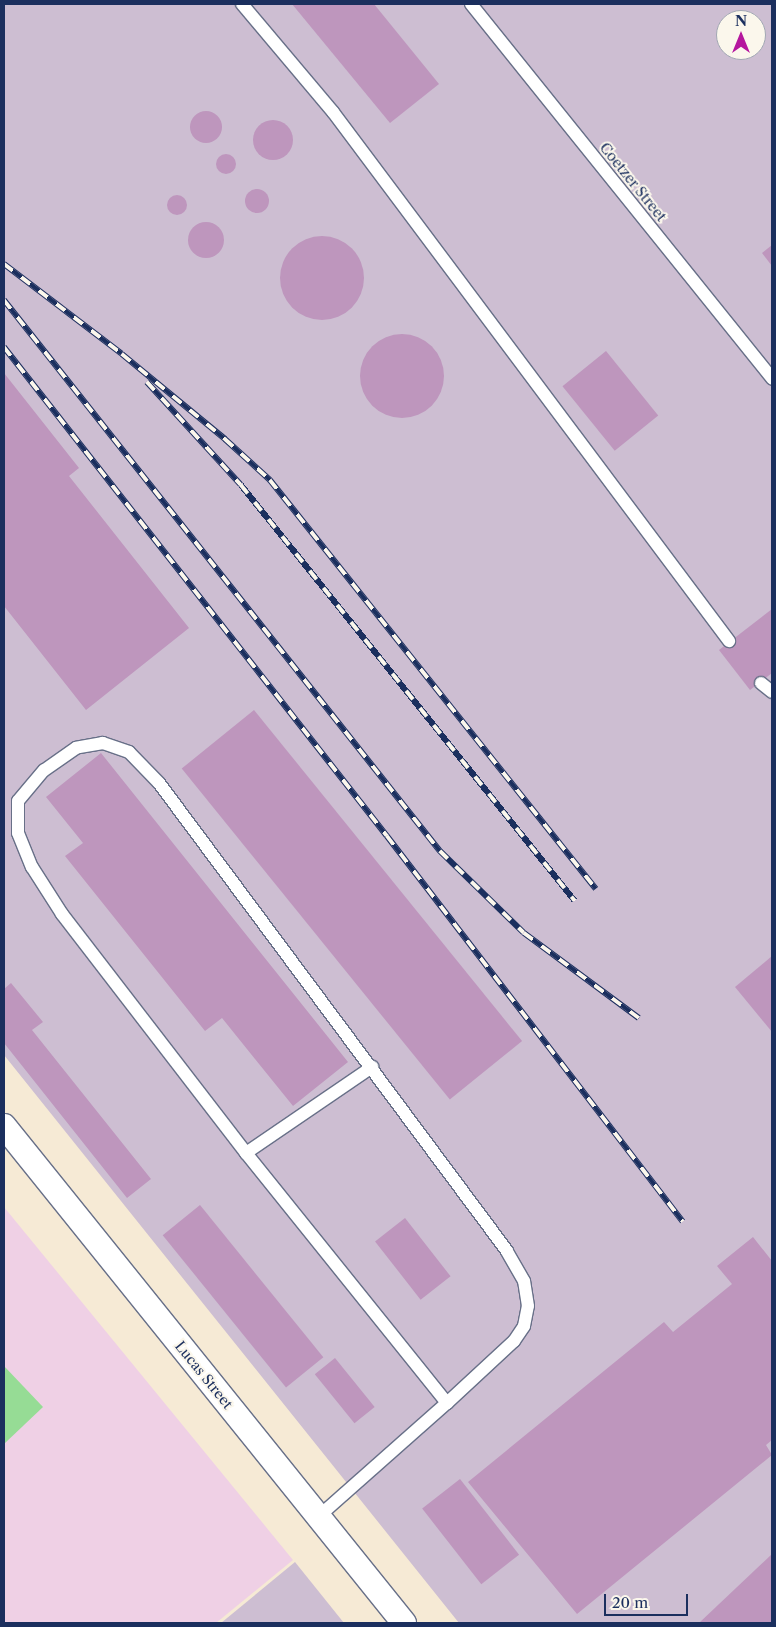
<!DOCTYPE html>
<style>
body{margin:0}
#map{position:relative;width:776px;height:1627px;overflow:hidden;background:#f6ead5;font-family:"Libre Caslon Text",serif}
div>[style]{position:absolute}
.built>*{inset:0;background:#efd0e5}
.industrial>*{inset:0;background:#cdbed2}
.green>*{inset:0;background:#96dc95}
.building>*{inset:0;background:#be96bd;transform-origin:0 0}
.round{border-radius:50%}
.roads{filter:drop-shadow(1px 0 #687088) drop-shadow(-1px 0 #687088) drop-shadow(0 1px #687088) drop-shadow(0 -1px #687088)}
.lane>*{height:12px;margin:-6px;padding:0 6px;transform-origin:6px;border-radius:6px;background:#fff}
.street>*{height:24px;margin:-12px;padding:0 12px;transform-origin:12px;border-radius:12px;background:#fff}
.rail>*{height:5.5px;margin-top:-2.75px;transform-origin:0;background:repeating-linear-gradient(90deg,#fbf7ec 0 11px,#1b2f5e 0 22px);box-sizing:border-box;border-block:1px solid #1b2f5e}
span{translate:-50% -50%;white-space:nowrap;text-align:center;line-height:1.15;-webkit-text-stroke:4px #fbf7ec;paint-order:stroke}
.street-label{font-size:14px;color:#1b2f5e}
.frame{position:absolute;inset:0;border:5px solid #1b2f5e;pointer-events:none}
.north{position:absolute;left:716px;top:10px;width:50px;height:50px;box-sizing:border-box;background:#fbf7ec;border:1px solid #a1a7b3;border-radius:50%;rotate:0deg;font-size:14px;font-weight:700;line-height:20px;text-align:center;color:#1b2f5e}
.north::after{content:'';display:block;margin:auto;width:18px;height:22px;background:#b5179e;clip-path:polygon(50% 0,100% 100%,50% 72%,0 100%)}
.scale{position:absolute;left:604px;top:1594px;width:84px;height:22px;box-sizing:border-box;border:2px solid #1b2f5e;border-top:0;padding-left:6px;font-size:15px;line-height:18px;white-space:nowrap;color:#1b2f5e;-webkit-text-stroke:4px #fbf7ec;paint-order:stroke}
</style>
<div id="map">
<div class="built">
<div style="clip-path:polygon(4px 1207px,293px 1560px,216px 1623px,4px 1623px)"></div>
</div>
<div class="industrial">
<div style="clip-path:polygon(evenodd,4px 4px,772px 4px,772px 1623px,459px 1623px,4px 1055px,4px 4px,726px 20px,756px 20px,756px 50px,726px 50px,726px 20px)"></div>
<div style="clip-path:polygon(295px 1562px,344px 1623px,221px 1623px)"></div>
</div>
<div class="green">
<div style="clip-path:polygon(4px 1366px,43px 1407px,4px 1444px)"></div>
</div>
<div class="building">
<div style="clip-path:polygon(292px 4px,374px 4px,439px 84px,390px 123px)"></div>
<div class="round" style="left:190px;top:111px;width:32px;height:32px"></div>
<div class="round" style="left:253px;top:120px;width:40px;height:40px"></div>
<div class="round" style="left:216px;top:154px;width:20px;height:20px"></div>
<div class="round" style="left:245px;top:189px;width:24px;height:24px"></div>
<div class="round" style="left:167px;top:195px;width:20px;height:20px"></div>
<div class="round" style="left:188px;top:222px;width:36px;height:36px"></div>
<div class="round" style="left:280px;top:236px;width:84px;height:84px"></div>
<div style="clip-path:polygon(772px 245px,772px 266px,762px 253px)"></div>
<div class="round" style="left:360px;top:334px;width:84px;height:84px"></div>
<div style="left:606px;top:351px;width:83px;height:56px;rotate:51deg"></div>
<div style="clip-path:polygon(4px 373px,79px 468px,69px 476px,189px 628px,86px 710px,4px 606px)"></div>
<div style="clip-path:polygon(772px 609px,772px 673px,750px 690px,719px 650px)"></div>
<div style="left:254px;top:710px;width:426px;height:93px;rotate:51deg"></div>
<div style="clip-path:polygon(101px 753px,348px 1062px,293px 1106px,222px 1018px,205px 1031px,65px 856px,83px 843px,46px 797px)"></div>
<div style="clip-path:polygon(772px 956px,772px 1032px,735px 987px)"></div>
<div style="clip-path:polygon(11px 983px,43px 1022px,32px 1030px,151px 1179px,127px 1198px,4px 1043px,4px 989px)"></div>
<div style="left:200px;top:1205px;width:196px;height:48px;rotate:51deg"></div>
<div style="left:405px;top:1218px;width:74px;height:38px;rotate:52deg"></div>
<div style="clip-path:polygon(753px 1237px,772px 1261px,772px 1440px,766px 1445px,772px 1455px,577px 1614px,468px 1482px,664px 1322px,673px 1332px,732px 1284px,717px 1266px)"></div>
<div style="left:335px;top:1358px;width:63px;height:26px;rotate:51deg"></div>
<div style="left:460px;top:1479px;width:96px;height:48px;rotate:52deg"></div>
<div style="clip-path:polygon(772px 1554px,772px 1623px,699px 1623px)"></div>
</div>
<div class="roads">
<div class="lane">
<div style="left:242px;top:4px;width:141px;rotate:49.9deg"></div>
<div style="left:333px;top:112px;width:661px;rotate:53.18deg"></div>
<div style="left:471px;top:4px;width:481px;rotate:51.2deg"></div>
<div style="left:761px;top:683px;width:14px;rotate:39deg"></div>
<div style="left:246px;top:1153px;width:153px;rotate:-34.3deg"></div>
<div style="left:318px;top:1517px;width:172px;rotate:-41.5deg"></div>
<div style="left:447px;top:1403px;width:91px;rotate:-42.8deg"></div>
<div style="left:514px;top:1341px;width:18px;rotate:-56deg"></div>
<div style="left:524px;top:1326px;width:20px;rotate:-79deg"></div>
<div style="left:528px;top:1306px;width:25px;rotate:-99deg"></div>
<div style="left:524px;top:1281px;width:34px;rotate:-120deg"></div>
<div style="left:507px;top:1251px;width:583px;rotate:-126.63deg"></div>
<div style="left:159px;top:783px;width:43px;rotate:-134.1deg"></div>
<div style="left:129px;top:752px;width:28px;rotate:-161deg"></div>
<div style="left:103px;top:743px;width:27px;rotate:170deg"></div>
<div style="left:76px;top:748px;width:39px;rotate:145deg"></div>
<div style="left:44px;top:770px;width:40px;rotate:130deg"></div>
<div style="left:18px;top:801px;width:32px;rotate:90deg"></div>
<div style="left:18px;top:833px;width:37px;rotate:68deg"></div>
<div style="left:32px;top:867px;width:56px;rotate:57.4deg"></div>
<div style="left:62px;top:914px;width:302px;rotate:52.4deg"></div>
<div style="left:246px;top:1153px;width:321px;rotate:51.2deg"></div>
</div>
<div class="street">
<div style="left:4px;top:1126px;width:638px;rotate:51.17deg"></div>
</div>
</div>
<div class="rail">
<div style="left:4px;top:264px;width:148px;rotate:37.3deg"></div>
<div style="left:122px;top:354px;width:134px;rotate:39.5deg"></div>
<div style="left:225px;top:439px;width:61px;rotate:42.3deg"></div>
<div style="left:270px;top:480px;width:523px;rotate:51.44deg"></div>
<div style="left:4px;top:300px;width:703px;rotate:51.65deg"></div>
<div style="left:440px;top:851px;width:117px;rotate:44.3deg"></div>
<div style="left:524px;top:933px;width:143px;rotate:36.5deg"></div>
<div style="left:4px;top:347px;width:621px;rotate:51.93deg"></div>
<div style="left:387px;top:836px;width:486px;rotate:52.5deg"></div>
<div style="left:147px;top:382px;width:139px;rotate:47.6deg"></div>
<div style="left:241px;top:485px;width:533px;rotate:51.24deg"></div>
</div>
<div class="street-label">
<span style="left:633px;top:182px;rotate:51deg">Coetzer Street</span>
<span style="left:204px;top:1375px;rotate:51deg">Lucas Street</span>
</div>
<div class="frame"></div>
<div class="north">N</div>
<div class="scale">20 m</div>
</div>
